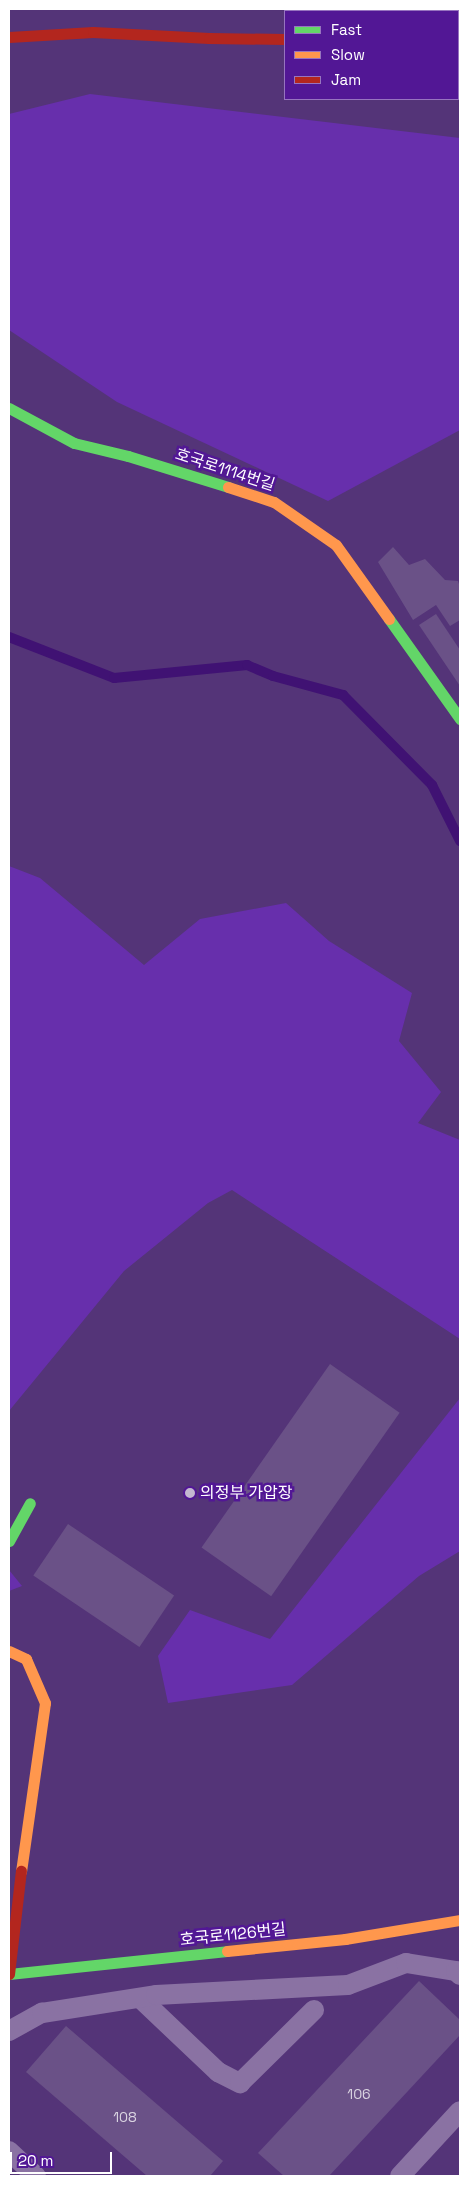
<!DOCTYPE html>
<meta charset="utf-8">
<style>
body{margin:0}
#map{position:relative;width:469px;height:2185px;overflow:hidden;background:#543478;font-family:"Space Grotesk","Noto Sans KR",sans-serif}
div>[style]{position:absolute}
.green>*{inset:0;background:#672fac}
.stream>*{height:10px;margin:-5px;padding:0 5px;transform-origin:5px;border-radius:5px;background:#401273}
.building>*{inset:0;background:#6a5187;transform-origin:0 0}
.lane>*{height:20px;margin:-10px;padding:0 10px;transform-origin:10px;border-radius:10px;background:#8a72a3}
.fast>*{height:11px;margin:-5.5px;padding:0 5.5px;transform-origin:5.5px;border-radius:5.5px;background:#63d668}
.slow>*{height:11px;margin:-5.5px;padding:0 5.5px;transform-origin:5.5px;border-radius:5.5px;background:#ff974d}
.jam>*{height:11px;margin:-5.5px;padding:0 5.5px;transform-origin:5.5px;border-radius:5.5px;background:#b3261e}
.dots>*{width:14px;height:14px;translate:-50% -50%;box-sizing:border-box;border:2px solid #521795;border-radius:50%}
span{translate:-50% -50%;white-space:nowrap;text-align:center;line-height:1.15;-webkit-text-stroke:5px #521795;paint-order:stroke}
.number-label{font-size:14px;color:#dad4e1}
.number-label span{-webkit-text-stroke-width:0}
.street-label{font-size:16px;color:#fff}
.poi-label{font-size:16px;color:#fff}
.left{translate:0 -50%;text-align:left}
.frame{position:absolute;inset:0;border:10px solid #fff;pointer-events:none}
.legend{position:absolute;left:284px;top:10px;width:175px;height:90px;box-sizing:border-box;background:#521795;border:1px solid #9774bf;margin:0;padding:6px 9px;list-style:none;font-size:15px;color:#fff}
.legend li{display:flex;align-items:center;gap:10px;height:25px}
.legend b{width:25px;border:1px solid #9774bf}
.scale{position:absolute;left:10px;top:2152px;width:102px;height:22px;box-sizing:border-box;border:2px solid #fff;border-top:0;padding-left:6px;font-size:15px;line-height:18px;white-space:nowrap;color:#fff;-webkit-text-stroke:4px #521795;paint-order:stroke}
</style>
<div id="map">
<div class="green">
<div style="clip-path:polygon(90px 94px,460px 138px,460px 430px,328px 501px,117px 402px,9px 330px,9px 114px)"></div>
<div style="clip-path:polygon(9px 866px,40px 878px,144px 965px,200px 919px,286px 903px,329px 941px,412px 993px,399px 1041px,441px 1092px,418px 1123px,460px 1140px,460px 1339px,232px 1190px,208px 1203px,124px 1271px,9px 1411px)"></div>
<div style="clip-path:polygon(460px 1398px,460px 1551px,419px 1576px,292px 1685px,168px 1703px,158px 1656px,190px 1610px,270px 1639px)"></div>
<div style="clip-path:polygon(9px 1570px,22px 1586px,9px 1591px)"></div>
</div>
<div class="stream">
<div style="left:9px;top:637px;width:113px;rotate:21.3deg"></div>
<div style="left:114px;top:678px;width:134px;rotate:-5.6deg"></div>
<div style="left:247px;top:665px;width:28px;rotate:23deg"></div>
<div style="left:273px;top:676px;width:73px;rotate:15.2deg"></div>
<div style="left:343px;top:695px;width:127px;rotate:45.3deg"></div>
<div style="left:432px;top:785px;width:63px;rotate:63.4deg"></div>
</div>
<div class="building">
<div style="clip-path:polygon(393px 547px,409px 565px,425px 559px,445px 580px,458px 581px,460px 587px,460px 620px,450px 626px,436px 605px,413px 620px,378px 562px)"></div>
<div style="clip-path:polygon(436px 614px,460px 650px,460px 686px,419px 625px)"></div>
<div style="left:330px;top:1364px;width:85px;height:224px;rotate:35deg"></div>
<div style="left:68px;top:1524px;width:128px;height:62px;rotate:34deg"></div>
<div style="clip-path:polygon(419px 1981px,460px 2020px,460px 2035px,329px 2176px,284px 2176px,258px 2153px)"></div>
<div style="clip-path:polygon(66px 2026px,223px 2161px,210px 2176px,147px 2176px,26px 2072px)"></div>
</div>
<div class="lane">
<div style="left:140px;top:1998px;width:108px;rotate:43.5deg"></div>
<div style="left:218px;top:2072px;width:25px;rotate:27deg"></div>
<div style="left:240px;top:2083px;width:104px;rotate:-44.6deg"></div>
<div style="left:9px;top:2031px;width:38px;rotate:-29deg"></div>
<div style="left:42px;top:2013px;width:115px;rotate:-9deg"></div>
<div style="left:156px;top:1995px;width:192px;rotate:-3deg"></div>
<div style="left:348px;top:1985px;width:62px;rotate:-20.8deg"></div>
<div style="left:406px;top:1963px;width:51px;rotate:9.1deg"></div>
<div style="left:456px;top:1971px;width:6px;rotate:45deg"></div>
<div style="left:9px;top:2151px;width:37px;rotate:43deg"></div>
<div style="left:400px;top:2176px;width:88px;rotate:-47.3deg"></div>
</div>
<div class="fast">
<div style="left:9px;top:408px;width:74px;rotate:28.3deg"></div>
<div style="left:74px;top:443px;width:56px;rotate:13.5deg"></div>
<div style="left:128px;top:456px;width:105px;rotate:17.2deg"></div>
<div style="left:389px;top:619px;width:123px;rotate:54.6deg"></div>
<div style="left:9px;top:1541px;width:43px;rotate:-61.1deg"></div>
<div style="left:9px;top:1974px;width:219px;rotate:-6deg"></div>
</div>
<div class="slow">
<div style="left:458px;top:45px;width:2px"></div>
<div style="left:458px;top:91px;width:2px"></div>
<div style="left:228px;top:487px;width:48px;rotate:18.1deg"></div>
<div style="left:274px;top:502px;width:75px;rotate:34.7deg"></div>
<div style="left:336px;top:545px;width:91px;rotate:54.4deg"></div>
<div style="left:9px;top:1651px;width:19px;rotate:25deg"></div>
<div style="left:26px;top:1659px;width:48px;rotate:66.6deg"></div>
<div style="left:45px;top:1703px;width:170px;rotate:98.1deg"></div>
<div style="left:227px;top:1951px;width:119px;rotate:-5.8deg"></div>
<div style="left:345px;top:1939px;width:117px;rotate:-9.4deg"></div>
</div>
<div class="jam">
<div style="left:9px;top:37px;width:84px;rotate:-3.4deg"></div>
<div style="left:93px;top:32px;width:116px;rotate:3deg"></div>
<div style="left:209px;top:38px;width:76px;rotate:0.8deg"></div>
<div style="left:9px;top:1974px;width:104px;rotate:-83.4deg"></div>
</div>
<div class="dots">
<div style="left:190px;top:1493px;background:#c3b8d0"></div>
</div>
<div class="number-label">
<span style="left:359px;top:2094px">106</span>
<span style="left:125px;top:2117px">108</span>
</div>
<div class="street-label">
<span style="left:225px;top:470px;rotate:18deg">호국로1114번길</span>
<span style="left:233px;top:1935px;rotate:-6deg">호국로1126번길</span>
</div>
<div class="poi-label">
<span class="left" style="left:200px;top:1493px">의정부 가압장</span>
</div>
<div class="frame"></div>
<ul class="legend">
<li><b style="height:6px;background:#63d668"></b>Fast</li>
<li><b style="height:6px;background:#ff974d"></b>Slow</li>
<li><b style="height:6px;background:#b3261e"></b>Jam</li>
</ul>
<div class="scale">20 m</div>
</div>
